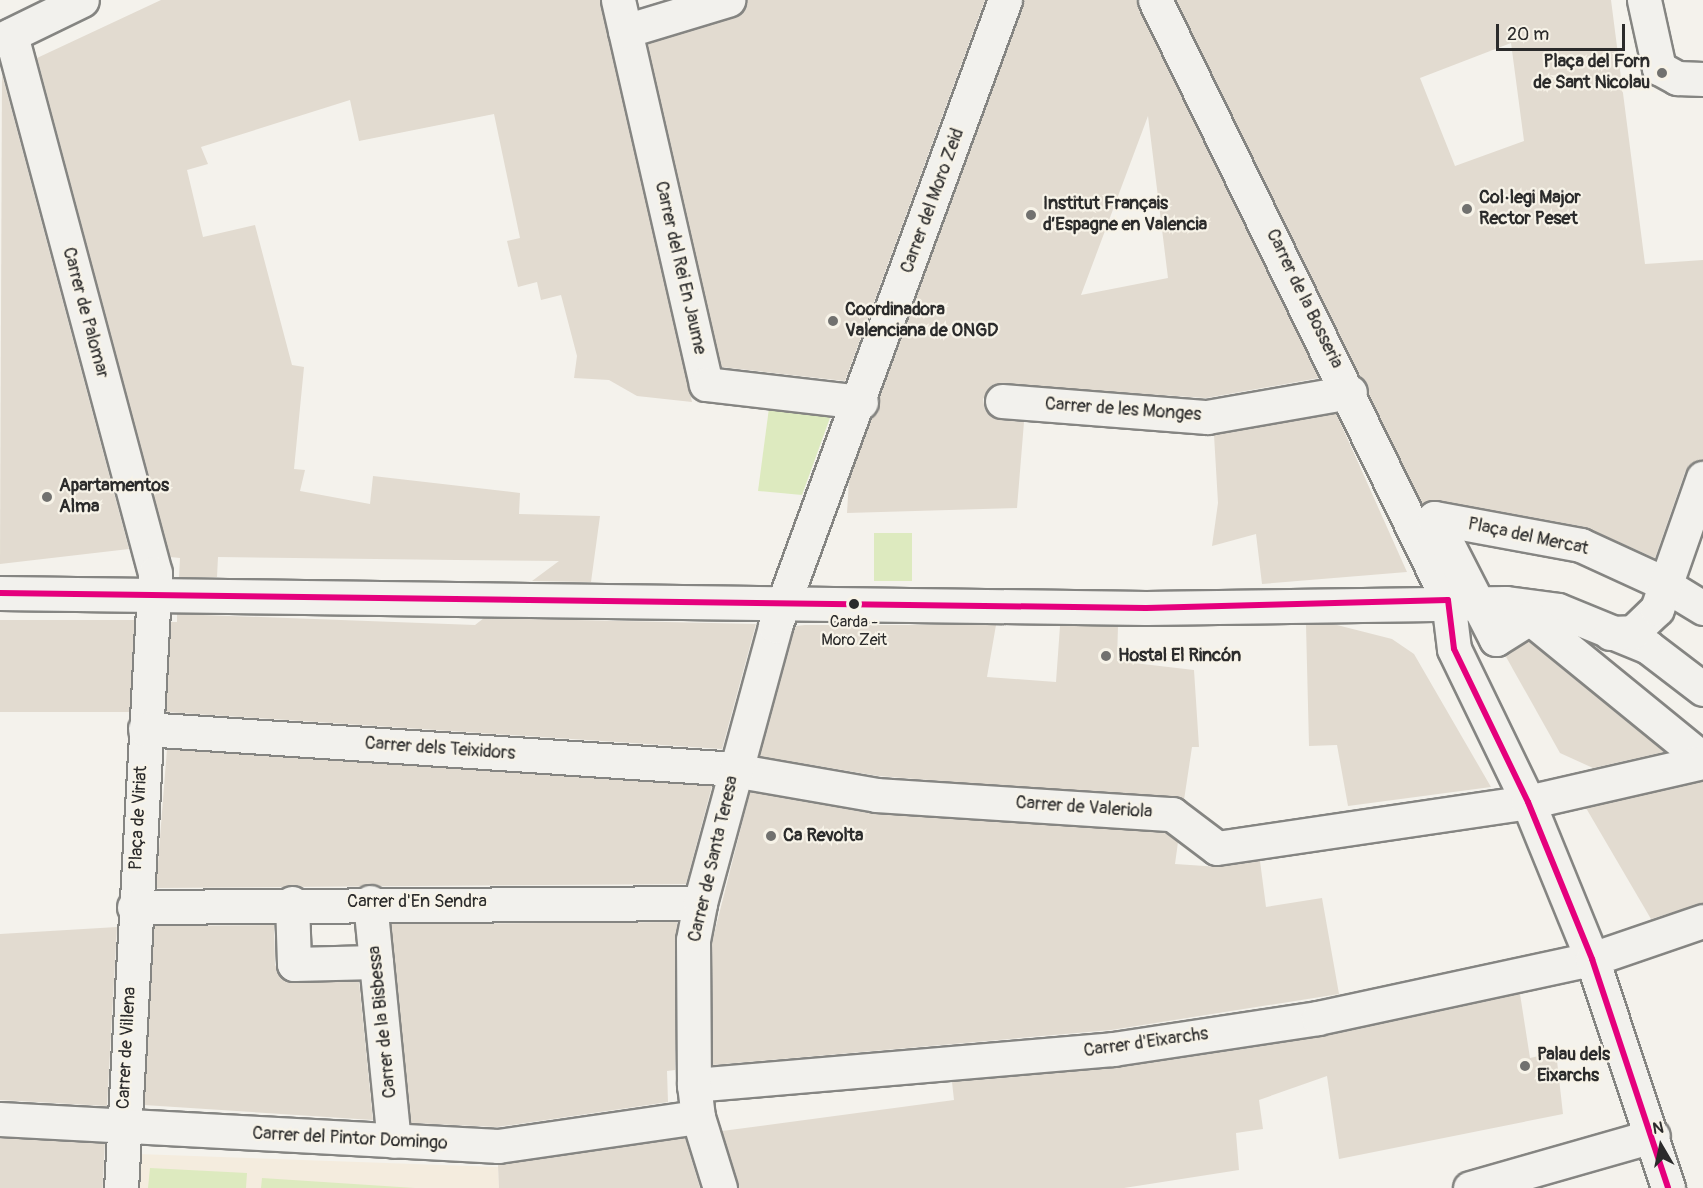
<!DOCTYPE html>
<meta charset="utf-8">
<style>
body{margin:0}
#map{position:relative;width:1703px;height:1188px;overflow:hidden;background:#f4f2ec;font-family:Pangolin,sans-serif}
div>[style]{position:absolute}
.built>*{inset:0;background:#f4ecde}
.green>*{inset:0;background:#ddeabf;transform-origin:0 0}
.building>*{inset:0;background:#e2dbd0;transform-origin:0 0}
.roads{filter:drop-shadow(2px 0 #858582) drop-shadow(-2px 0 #858582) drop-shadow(0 2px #858582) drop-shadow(0 -2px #858582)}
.street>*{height:33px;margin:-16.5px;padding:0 16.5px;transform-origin:16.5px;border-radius:16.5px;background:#f2f1ed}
.bus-1>*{height:6px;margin:-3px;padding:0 3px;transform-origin:3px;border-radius:3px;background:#e5007d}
.dots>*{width:16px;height:16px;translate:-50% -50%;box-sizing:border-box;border:3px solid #f7f3e8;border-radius:50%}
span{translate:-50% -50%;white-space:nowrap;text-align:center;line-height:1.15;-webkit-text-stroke:4.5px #f7f3e8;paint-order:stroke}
.bus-label{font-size:16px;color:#2b2b2b}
.poi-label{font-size:18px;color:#2b2b2b;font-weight:700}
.right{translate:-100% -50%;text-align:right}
.left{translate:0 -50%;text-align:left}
.street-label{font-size:18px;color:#2b2b2b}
.north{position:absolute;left:1631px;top:1116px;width:60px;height:60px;-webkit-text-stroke:4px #f7f3e8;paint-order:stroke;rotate:351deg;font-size:16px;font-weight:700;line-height:24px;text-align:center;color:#2b2b2b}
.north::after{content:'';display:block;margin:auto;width:21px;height:27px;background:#2b2b2b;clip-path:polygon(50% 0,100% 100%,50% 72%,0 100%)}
.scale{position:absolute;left:1496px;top:24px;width:129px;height:27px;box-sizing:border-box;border:3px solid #2b2b2b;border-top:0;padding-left:8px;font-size:18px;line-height:21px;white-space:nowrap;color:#2b2b2b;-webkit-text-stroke:4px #f7f3e8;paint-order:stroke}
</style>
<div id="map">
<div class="built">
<div style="clip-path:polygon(138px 1154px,498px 1167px,499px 1188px,135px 1188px)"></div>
</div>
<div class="green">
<div style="clip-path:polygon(769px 408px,831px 415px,802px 495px,758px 491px)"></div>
<div style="left:874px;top:533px;width:38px;height:48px"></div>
<div style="clip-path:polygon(150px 1168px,247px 1173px,246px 1188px,148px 1188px)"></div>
<div style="clip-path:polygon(262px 1178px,415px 1188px,261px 1188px)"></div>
</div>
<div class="building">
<div style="clip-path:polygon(161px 0,600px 0,692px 402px,637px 396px,609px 380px,574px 378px,577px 356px,561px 295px,541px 300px,537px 282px,518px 287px,507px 241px,520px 238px,494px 114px,359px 141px,350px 100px,201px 147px,208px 164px,187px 170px,203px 237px,255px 225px,292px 365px,304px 367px,294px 469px,305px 470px,300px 491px,370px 504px,373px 476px,520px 493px,519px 514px,600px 516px,591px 582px,532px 581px,559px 561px,456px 560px,218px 557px,217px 577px,179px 577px,180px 558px,170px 557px,37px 58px)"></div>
<div style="clip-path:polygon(746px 0,985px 0,845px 381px,721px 367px,647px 44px,733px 18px)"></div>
<div style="clip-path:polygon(evenodd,1023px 0,1136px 0,1319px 378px,1206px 398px,994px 384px,983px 399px,985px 410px,1000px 420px,1024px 422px,1017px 508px,847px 513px,849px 479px,1023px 0,1148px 116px,1168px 278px,1081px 295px,1148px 116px)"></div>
<div style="clip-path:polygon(evenodd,1176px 0,1611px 0,1645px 264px,1703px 260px,1703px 460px,1685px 472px,1655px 558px,1585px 527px,1437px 500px,1422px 504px,1176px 0,1511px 43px,1524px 141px,1455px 166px,1420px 78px,1511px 43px)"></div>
<div style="clip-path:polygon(2px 74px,129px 549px,0 564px)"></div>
<div style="clip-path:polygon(1336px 413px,1407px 572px,1262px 584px,1256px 534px,1212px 546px,1218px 503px,1214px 435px)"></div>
<div style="clip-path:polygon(177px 614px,475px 625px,484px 618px,756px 624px,722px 749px,166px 712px,171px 622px,177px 622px)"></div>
<div style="left:0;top:620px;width:134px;height:92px"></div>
<div style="clip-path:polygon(1333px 624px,1392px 639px,1414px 654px,1491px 787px,1348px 806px,1337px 745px,1309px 746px,1306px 625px)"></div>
<div style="clip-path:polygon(805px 625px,996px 625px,987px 677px,1056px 682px,1060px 626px,1118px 626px,1117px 661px,1194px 670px,1199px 747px,1192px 747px,1184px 800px,878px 776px,759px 756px,793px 632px,795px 626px)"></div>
<div style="clip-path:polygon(1528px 641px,1664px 752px,1593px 768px,1560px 753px,1505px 655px)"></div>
<div style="clip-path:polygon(167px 749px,712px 786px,686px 884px,156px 888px)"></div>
<div style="clip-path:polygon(1703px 781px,1703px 903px,1651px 919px,1586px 808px)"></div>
<div style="clip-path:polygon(750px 792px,875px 814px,1165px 832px,1178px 842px,1175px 864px,1220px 867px,1260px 861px,1266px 907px,1322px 898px,1339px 994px,1111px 1030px,713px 1065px,712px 942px)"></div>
<div style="clip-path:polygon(677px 922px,675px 1070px,667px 1071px,668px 1102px,497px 1127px,411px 1123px,391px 924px)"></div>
<div style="clip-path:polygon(274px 925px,275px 965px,285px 980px,359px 981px,373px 1120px,144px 1105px,154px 926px)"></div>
<div style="clip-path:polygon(117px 927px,107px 1106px,0 1100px,0 934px)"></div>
<div style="clip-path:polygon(1520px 994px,1530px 1058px,1556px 1052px,1563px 1114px,1339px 1159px,1327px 1076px,1259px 1100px,1263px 1129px,1236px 1133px,1239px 1170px,1124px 1188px,738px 1188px,722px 1131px,954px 1100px,952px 1082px,1116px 1068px,1321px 1037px)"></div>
<div style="left:0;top:1138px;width:105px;height:50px;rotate:3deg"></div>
<div style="clip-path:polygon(685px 1138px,700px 1188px,499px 1188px,498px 1165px)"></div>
</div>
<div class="roads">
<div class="street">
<div style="left:618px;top:0;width:394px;rotate:77.1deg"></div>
<div style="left:706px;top:384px;width:156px;rotate:6.6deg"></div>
<div style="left:1155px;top:0;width:668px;rotate:63.97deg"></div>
<div style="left:1448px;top:600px;width:49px;rotate:83deg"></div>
<div style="left:1454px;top:649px;width:170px;rotate:64.2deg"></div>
<div style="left:1528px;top:802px;width:170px;rotate:67.8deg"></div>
<div style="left:1592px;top:959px;width:241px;rotate:71.6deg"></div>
<div style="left:1644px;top:0;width:70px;rotate:77.6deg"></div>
<div style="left:1659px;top:68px;width:21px;rotate:29deg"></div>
<div style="left:1677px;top:78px;width:26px;rotate:2deg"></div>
<div style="left:625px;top:31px;width:108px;rotate:-16.8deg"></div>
<div style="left:11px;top:35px;width:557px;rotate:75.02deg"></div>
<div style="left:155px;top:573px;width:616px;rotate:93.16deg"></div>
<div style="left:0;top:40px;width:91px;rotate:-26deg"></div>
<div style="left:1002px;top:401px;width:206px;rotate:4.5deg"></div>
<div style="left:1207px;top:417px;width:145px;rotate:-9.9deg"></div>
<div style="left:0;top:593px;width:1146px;rotate:0.75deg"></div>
<div style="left:1146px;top:608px;width:360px;rotate:-0.8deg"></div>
<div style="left:1506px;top:603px;width:52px;rotate:7.7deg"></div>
<div style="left:1558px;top:610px;width:97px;rotate:22.3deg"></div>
<div style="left:1648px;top:647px;width:69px;rotate:37.4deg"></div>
<div style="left:1703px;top:608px;width:54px;rotate:-148.7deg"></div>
<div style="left:1657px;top:580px;width:84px;rotate:-155.3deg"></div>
<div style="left:1581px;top:545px;width:149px;rotate:-169.6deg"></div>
<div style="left:1434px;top:518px;width:136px;rotate:62.9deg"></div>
<div style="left:1496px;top:639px;width:40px;rotate:-32deg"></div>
<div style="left:1530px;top:618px;width:223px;rotate:39.2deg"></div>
<div style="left:1610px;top:633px;width:23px;rotate:-2deg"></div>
<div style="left:1633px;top:632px;width:33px;rotate:-44deg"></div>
<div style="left:1657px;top:609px;width:139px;rotate:-70.7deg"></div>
<div style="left:145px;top:729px;width:578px;rotate:3.87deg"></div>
<div style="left:722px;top:768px;width:156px;rotate:9.9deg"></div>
<div style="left:876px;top:795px;width:297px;rotate:3.7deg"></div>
<div style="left:1172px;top:814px;width:56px;rotate:37.1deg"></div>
<div style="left:1217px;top:848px;width:314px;rotate:-8.4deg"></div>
<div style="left:1528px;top:802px;width:180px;rotate:-12.9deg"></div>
<div style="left:370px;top:902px;width:240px;rotate:84.3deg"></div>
<div style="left:292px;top:903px;width:61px;rotate:88.1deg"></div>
<div style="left:294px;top:964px;width:82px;rotate:-1.4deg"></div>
<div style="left:134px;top:907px;width:566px;rotate:-0.4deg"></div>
<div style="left:694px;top:1085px;width:421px;rotate:-4.9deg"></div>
<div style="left:1113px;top:1049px;width:207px;rotate:-8.6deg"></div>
<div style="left:1318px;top:1018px;width:280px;rotate:-12.2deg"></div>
<div style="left:1592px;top:959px;width:117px;rotate:-18.9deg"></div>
<div style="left:0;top:1119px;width:499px;rotate:3.1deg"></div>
<div style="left:498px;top:1146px;width:202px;rotate:-8.3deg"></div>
<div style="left:720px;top:1188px;width:74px;rotate:-107.2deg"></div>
<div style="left:698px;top:1117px;width:32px;rotate:-97deg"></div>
<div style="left:694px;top:1085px;width:145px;rotate:-90.4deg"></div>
<div style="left:693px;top:940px;width:38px;rotate:-79deg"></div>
<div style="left:700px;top:903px;width:287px;rotate:-74.8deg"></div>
<div style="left:775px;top:626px;width:667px;rotate:-69.83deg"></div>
<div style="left:1470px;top:1188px;width:190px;rotate:-15.9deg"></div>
</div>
</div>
<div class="bus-1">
<div style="left:0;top:593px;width:1146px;rotate:0.75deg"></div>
<div style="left:1146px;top:608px;width:302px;rotate:-1.5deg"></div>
<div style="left:1448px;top:600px;width:49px;rotate:83deg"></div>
<div style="left:1454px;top:649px;width:170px;rotate:64.2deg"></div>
<div style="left:1528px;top:802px;width:170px;rotate:67.8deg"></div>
<div style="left:1592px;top:959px;width:241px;rotate:71.6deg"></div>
</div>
<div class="dots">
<div style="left:1662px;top:73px;background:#71716f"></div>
<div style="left:1467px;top:209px;background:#71716f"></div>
<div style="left:1031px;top:215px;background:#71716f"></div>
<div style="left:833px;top:321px;background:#71716f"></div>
<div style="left:47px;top:497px;background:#71716f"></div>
<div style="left:854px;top:604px;background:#2b2b2b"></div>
<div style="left:1106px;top:656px;background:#71716f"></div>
<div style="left:771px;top:836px;background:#71716f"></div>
<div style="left:1525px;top:1066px;background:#71716f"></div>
</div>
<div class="bus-label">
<span style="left:854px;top:631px">Carda -<br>Moro Zeit</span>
</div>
<div class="poi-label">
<span class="right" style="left:1650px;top:73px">Plaça del Forn<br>de Sant Nicolau</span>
<span class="left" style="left:1479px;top:209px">Col·legi Major<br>Rector Peset</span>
<span class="left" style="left:1043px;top:215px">Institut Français<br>d’Espagne en Valencia</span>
<span class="left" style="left:845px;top:321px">Coordinadora<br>Valenciana de ONGD</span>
<span class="left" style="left:59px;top:497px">Apartamentos<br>Alma</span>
<span class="left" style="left:1118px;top:656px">Hostal El Rincón</span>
<span class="left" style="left:783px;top:836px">Ca Revolta</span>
<span class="left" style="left:1537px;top:1066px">Palau dels<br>Eixarchs</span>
</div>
<div class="street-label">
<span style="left:933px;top:201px;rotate:-70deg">Carrer del Moro Zeid</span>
<span style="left:680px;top:268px;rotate:77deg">Carrer del Rei En Jaume</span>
<span style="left:1304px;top:299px;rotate:64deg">Carrer de la Bosseria</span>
<span style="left:85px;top:313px;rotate:75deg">Carrer de Palomar</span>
<span style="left:1123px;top:410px;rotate:4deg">Carrer de les Monges</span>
<span style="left:1528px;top:537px;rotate:12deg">Plaça del Mercat</span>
<span style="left:440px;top:749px;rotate:4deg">Carrer dels Teixidors</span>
<span style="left:1084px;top:808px;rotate:4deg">Carrer de Valeriola</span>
<span style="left:139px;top:818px;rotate:-87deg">Plaça de Viriat</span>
<span style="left:714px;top:859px;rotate:-77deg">Carrer de Santa Teresa</span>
<span style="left:417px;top:902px">Carrer d'En Sendra</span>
<span style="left:383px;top:1022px;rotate:-96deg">Carrer de la Bisbessa</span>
<span style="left:1146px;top:1043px;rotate:-8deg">Carrer d'Eixarchs</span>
<span style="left:127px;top:1048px;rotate:-87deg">Carrer de Villena</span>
<span style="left:350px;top:1139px;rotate:3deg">Carrer del Pintor Domingo</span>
</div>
<div class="north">N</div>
<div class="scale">20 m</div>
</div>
